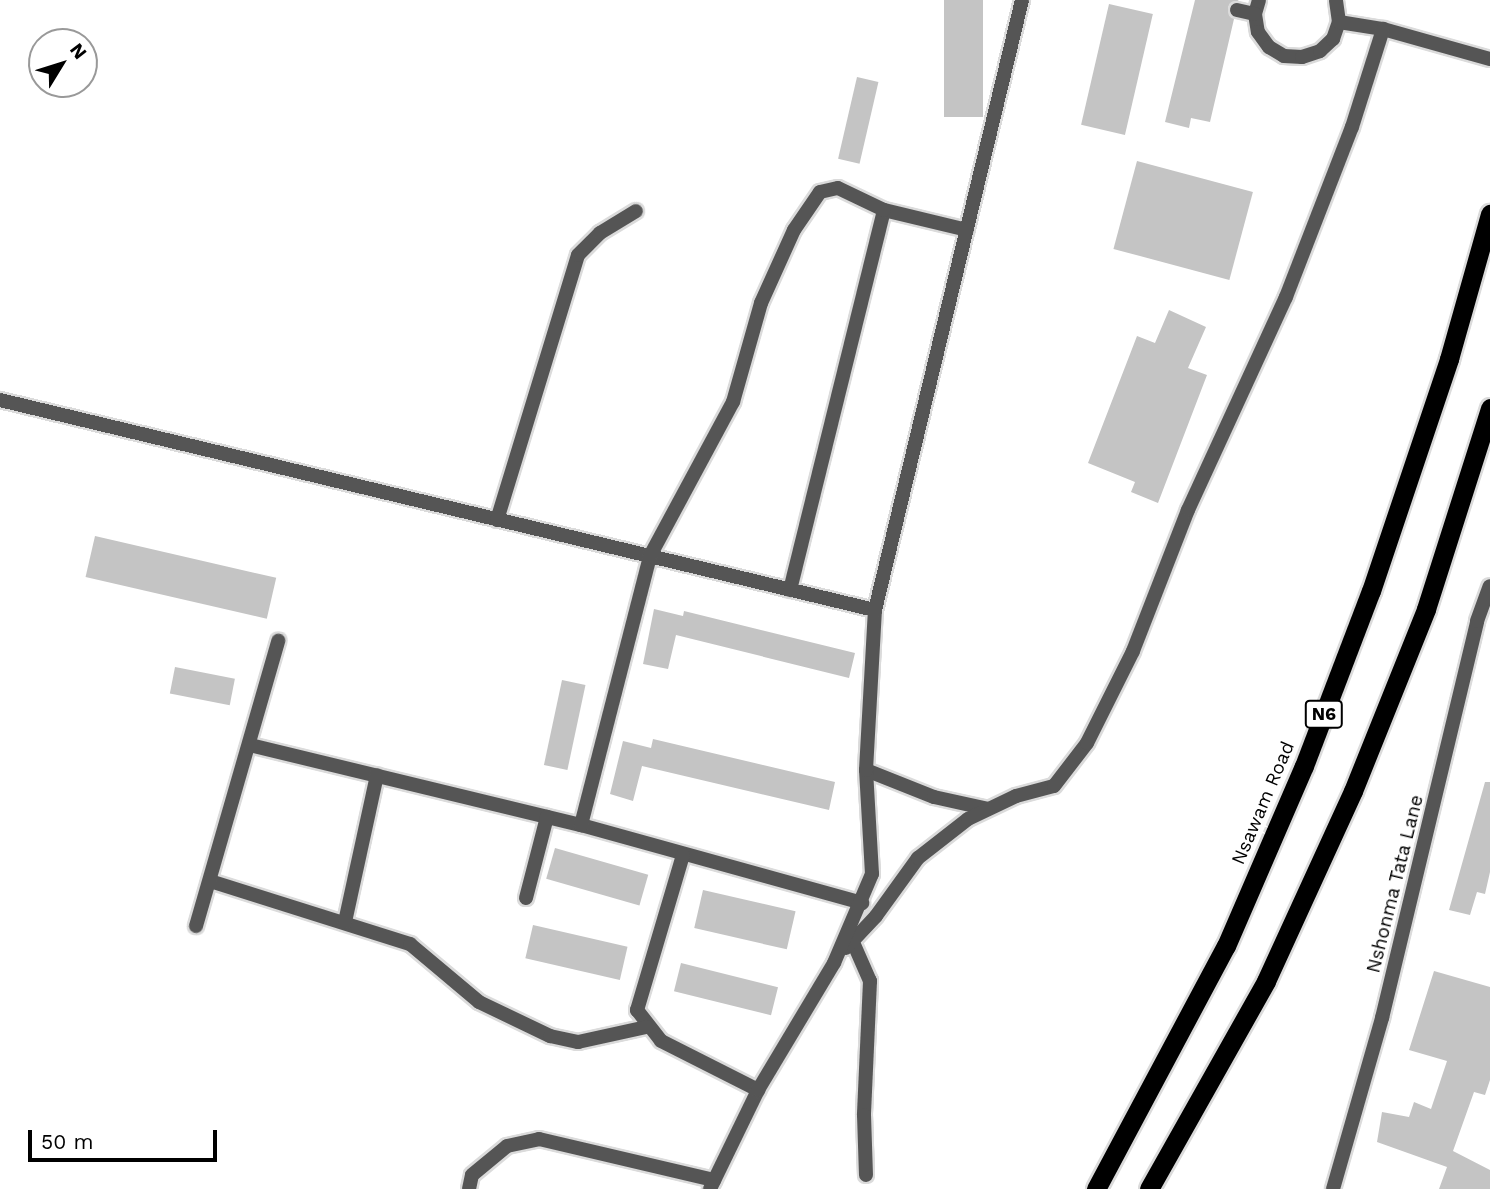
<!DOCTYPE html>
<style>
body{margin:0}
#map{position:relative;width:1490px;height:1189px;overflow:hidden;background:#fff;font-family:"Work Sans",sans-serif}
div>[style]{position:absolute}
.building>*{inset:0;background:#c4c4c4;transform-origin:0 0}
.roads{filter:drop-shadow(2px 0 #dbdbdb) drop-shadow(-2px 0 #dbdbdb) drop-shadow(0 2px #dbdbdb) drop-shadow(0 -2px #dbdbdb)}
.service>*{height:14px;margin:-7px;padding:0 7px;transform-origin:7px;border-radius:7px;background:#555}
.minor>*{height:14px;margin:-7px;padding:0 7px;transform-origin:7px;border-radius:7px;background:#555}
.trunk>*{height:19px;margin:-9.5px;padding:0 9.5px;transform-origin:9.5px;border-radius:9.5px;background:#000}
span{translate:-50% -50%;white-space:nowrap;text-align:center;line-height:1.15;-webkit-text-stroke:6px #fff;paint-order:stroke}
.shield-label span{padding:2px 5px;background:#fff;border:2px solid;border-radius:5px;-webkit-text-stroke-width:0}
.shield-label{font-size:18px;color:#000;font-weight:700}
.street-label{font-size:19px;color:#000}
.north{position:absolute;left:28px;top:28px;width:70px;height:70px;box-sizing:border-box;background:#fff;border:2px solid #999;border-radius:50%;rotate:52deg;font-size:19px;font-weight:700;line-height:28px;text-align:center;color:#000}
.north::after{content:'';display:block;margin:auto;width:24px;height:32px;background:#000;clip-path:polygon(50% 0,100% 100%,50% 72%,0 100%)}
.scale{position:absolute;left:28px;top:1130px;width:189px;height:32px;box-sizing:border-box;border:4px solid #000;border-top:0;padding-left:9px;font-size:21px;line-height:24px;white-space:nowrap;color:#000;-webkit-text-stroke:5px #fff;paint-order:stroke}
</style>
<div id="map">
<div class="building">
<div style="left:944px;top:0;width:39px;height:117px"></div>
<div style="clip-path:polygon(1195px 0,1239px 0,1228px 7px,1234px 19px,1210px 122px,1191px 118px,1189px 128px,1165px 122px)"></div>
<div style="left:1109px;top:4px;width:45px;height:124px;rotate:13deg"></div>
<div style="left:857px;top:77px;width:22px;height:84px;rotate:13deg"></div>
<div style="left:1137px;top:161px;width:120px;height:91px;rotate:15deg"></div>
<div style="clip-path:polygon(1169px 310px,1206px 327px,1188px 368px,1207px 375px,1158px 503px,1131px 492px,1135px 482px,1088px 463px,1137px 336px,1155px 343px)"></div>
<div style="left:95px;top:536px;width:186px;height:42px;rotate:13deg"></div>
<div style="clip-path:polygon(654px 609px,683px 616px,684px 611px,855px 653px,849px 678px,676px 635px,668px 669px,643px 664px)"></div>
<div style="left:175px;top:667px;width:61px;height:27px;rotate:11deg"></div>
<div style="left:562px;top:680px;width:24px;height:87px;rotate:12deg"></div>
<div style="clip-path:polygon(653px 739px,835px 782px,829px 810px,642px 766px,633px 801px,610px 794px,623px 741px,651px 748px)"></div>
<div style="clip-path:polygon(1485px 782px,1490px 782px,1490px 872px,1485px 894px,1477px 892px,1470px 915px,1449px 910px)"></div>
<div style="left:555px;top:848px;width:97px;height:32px;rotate:16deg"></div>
<div style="left:703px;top:890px;width:95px;height:39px;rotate:13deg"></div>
<div style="left:533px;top:925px;width:97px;height:34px;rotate:13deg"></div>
<div style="left:681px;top:963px;width:100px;height:29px;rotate:14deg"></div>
<div style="clip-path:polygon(1434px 971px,1490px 987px,1490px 1080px,1485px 1095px,1474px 1092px,1453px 1151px,1490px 1170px,1490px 1189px,1439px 1189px,1447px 1167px,1377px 1142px,1382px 1112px,1409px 1117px,1414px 1102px,1431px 1109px,1447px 1061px,1409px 1050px)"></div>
</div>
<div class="roads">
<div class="service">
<div style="left:1259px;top:0;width:15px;rotate:106deg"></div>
<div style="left:1255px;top:14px;width:18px;rotate:81deg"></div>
<div style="left:1258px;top:32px;width:19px;rotate:54deg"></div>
<div style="left:1269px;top:47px;width:17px;rotate:31deg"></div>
<div style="left:1284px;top:56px;width:18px;rotate:3deg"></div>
<div style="left:1302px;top:57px;width:19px;rotate:-18deg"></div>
<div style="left:1320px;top:51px;width:18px;rotate:-43deg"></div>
<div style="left:1333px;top:39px;width:18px;rotate:-71deg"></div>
<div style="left:1339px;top:22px;width:22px;rotate:-98deg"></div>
<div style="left:1237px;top:10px;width:18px;rotate:13deg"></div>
<div style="left:1339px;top:22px;width:45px;rotate:9deg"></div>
<div style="left:1383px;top:29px;width:111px;rotate:15.7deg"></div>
<div style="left:0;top:400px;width:900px;rotate:13.5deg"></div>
<div style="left:497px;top:520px;width:277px;rotate:-73deg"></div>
<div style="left:578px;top:255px;width:31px;rotate:-45deg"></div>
<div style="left:600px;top:233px;width:42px;rotate:-31.4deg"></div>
<div style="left:790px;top:590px;width:391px;rotate:-76.1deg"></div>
<div style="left:884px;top:210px;width:85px;rotate:13.5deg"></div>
<div style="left:250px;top:745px;width:341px;rotate:13.6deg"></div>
<div style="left:581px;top:825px;width:292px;rotate:15.5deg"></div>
<div style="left:866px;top:770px;width:73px;rotate:21.7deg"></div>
<div style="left:934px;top:797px;width:55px;rotate:12.5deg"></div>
<div style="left:581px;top:825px;width:278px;rotate:-75.6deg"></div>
<div style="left:650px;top:556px;width:175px;rotate:-61.7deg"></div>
<div style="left:733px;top:402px;width:103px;rotate:-74.2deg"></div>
<div style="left:761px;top:303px;width:80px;rotate:-65.7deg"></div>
<div style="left:794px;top:230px;width:46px;rotate:-55.6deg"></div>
<div style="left:820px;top:192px;width:18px;rotate:-13deg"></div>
<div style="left:838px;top:188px;width:51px;rotate:25.6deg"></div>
<div style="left:683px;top:855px;width:162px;rotate:106.5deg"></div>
<div style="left:637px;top:1010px;width:39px;rotate:52deg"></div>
<div style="left:661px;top:1041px;width:109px;rotate:26.8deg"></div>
<div style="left:210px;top:881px;width:210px;rotate:17.5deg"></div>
<div style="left:410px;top:944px;width:90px;rotate:40deg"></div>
<div style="left:479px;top:1002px;width:79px;rotate:25.6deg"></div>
<div style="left:550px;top:1036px;width:29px;rotate:12deg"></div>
<div style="left:578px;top:1042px;width:70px;rotate:-12.4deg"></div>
<div style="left:526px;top:898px;width:84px;rotate:-75.5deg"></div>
<div style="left:345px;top:922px;width:150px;rotate:-77.7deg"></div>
<div style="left:196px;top:926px;width:297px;rotate:-73.9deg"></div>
<div style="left:852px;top:940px;width:45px;rotate:66.3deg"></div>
<div style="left:870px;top:981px;width:134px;rotate:92.6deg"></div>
<div style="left:864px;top:1115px;width:60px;rotate:88.1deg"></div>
<div style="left:846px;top:948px;width:44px;rotate:-46.8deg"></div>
<div style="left:876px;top:916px;width:72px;rotate:-54.1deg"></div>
<div style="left:918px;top:858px;width:63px;rotate:-38deg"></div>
<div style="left:968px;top:819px;width:53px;rotate:-25.6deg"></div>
<div style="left:1016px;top:796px;width:39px;rotate:-15deg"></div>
<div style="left:1054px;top:786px;width:54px;rotate:-52.5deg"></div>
<div style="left:1087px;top:743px;width:103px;rotate:-63.4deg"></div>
<div style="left:1133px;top:651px;width:151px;rotate:-68.7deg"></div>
<div style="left:1188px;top:510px;width:234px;rotate:-65.3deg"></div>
<div style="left:1286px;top:297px;width:182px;rotate:-68.8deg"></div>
<div style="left:1352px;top:127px;width:103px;rotate:-72.4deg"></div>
<div style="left:469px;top:1189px;width:14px;rotate:-78deg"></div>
<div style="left:472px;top:1175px;width:45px;rotate:-39.6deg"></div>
<div style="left:507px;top:1146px;width:33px;rotate:-12deg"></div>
<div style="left:539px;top:1139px;width:180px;rotate:13.2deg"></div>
<div style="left:710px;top:1189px;width:110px;rotate:-64.1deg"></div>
<div style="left:758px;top:1090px;width:148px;rotate:-59.1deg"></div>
<div style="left:834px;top:963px;width:97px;rotate:-66.9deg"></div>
<div style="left:872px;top:874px;width:104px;rotate:-93.3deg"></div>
<div style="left:866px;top:770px;width:160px;rotate:-86.8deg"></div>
<div style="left:875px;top:610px;width:627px;rotate:-76.45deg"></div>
</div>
<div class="minor">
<div style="left:1333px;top:1189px;width:178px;rotate:-74deg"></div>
<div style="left:1382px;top:1018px;width:408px;rotate:-76.5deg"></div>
<div style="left:1477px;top:621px;width:37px;rotate:-70deg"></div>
</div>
<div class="trunk">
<div style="left:1096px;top:1189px;width:276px;rotate:-61.9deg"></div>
<div style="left:1226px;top:946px;width:196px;rotate:-66.6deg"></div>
<div style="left:1304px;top:766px;width:187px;rotate:-69.1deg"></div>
<div style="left:1371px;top:591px;width:245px;rotate:-71.4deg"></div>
<div style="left:1449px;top:359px;width:151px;rotate:-74.2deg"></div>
<div style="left:1149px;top:1189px;width:239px;rotate:-60.6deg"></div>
<div style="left:1266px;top:981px;width:209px;rotate:-65.4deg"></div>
<div style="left:1353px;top:791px;width:196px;rotate:-68.1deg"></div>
<div style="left:1426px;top:609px;width:211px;rotate:-72.3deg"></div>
</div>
</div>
<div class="shield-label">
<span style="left:1324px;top:714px">N6</span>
</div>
<div class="street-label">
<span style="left:1263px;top:803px;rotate:-67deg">Nsawam Road</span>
<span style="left:1395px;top:884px;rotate:-76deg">Nshonma Tata Lane</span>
</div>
<div class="north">N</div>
<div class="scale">50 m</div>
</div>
